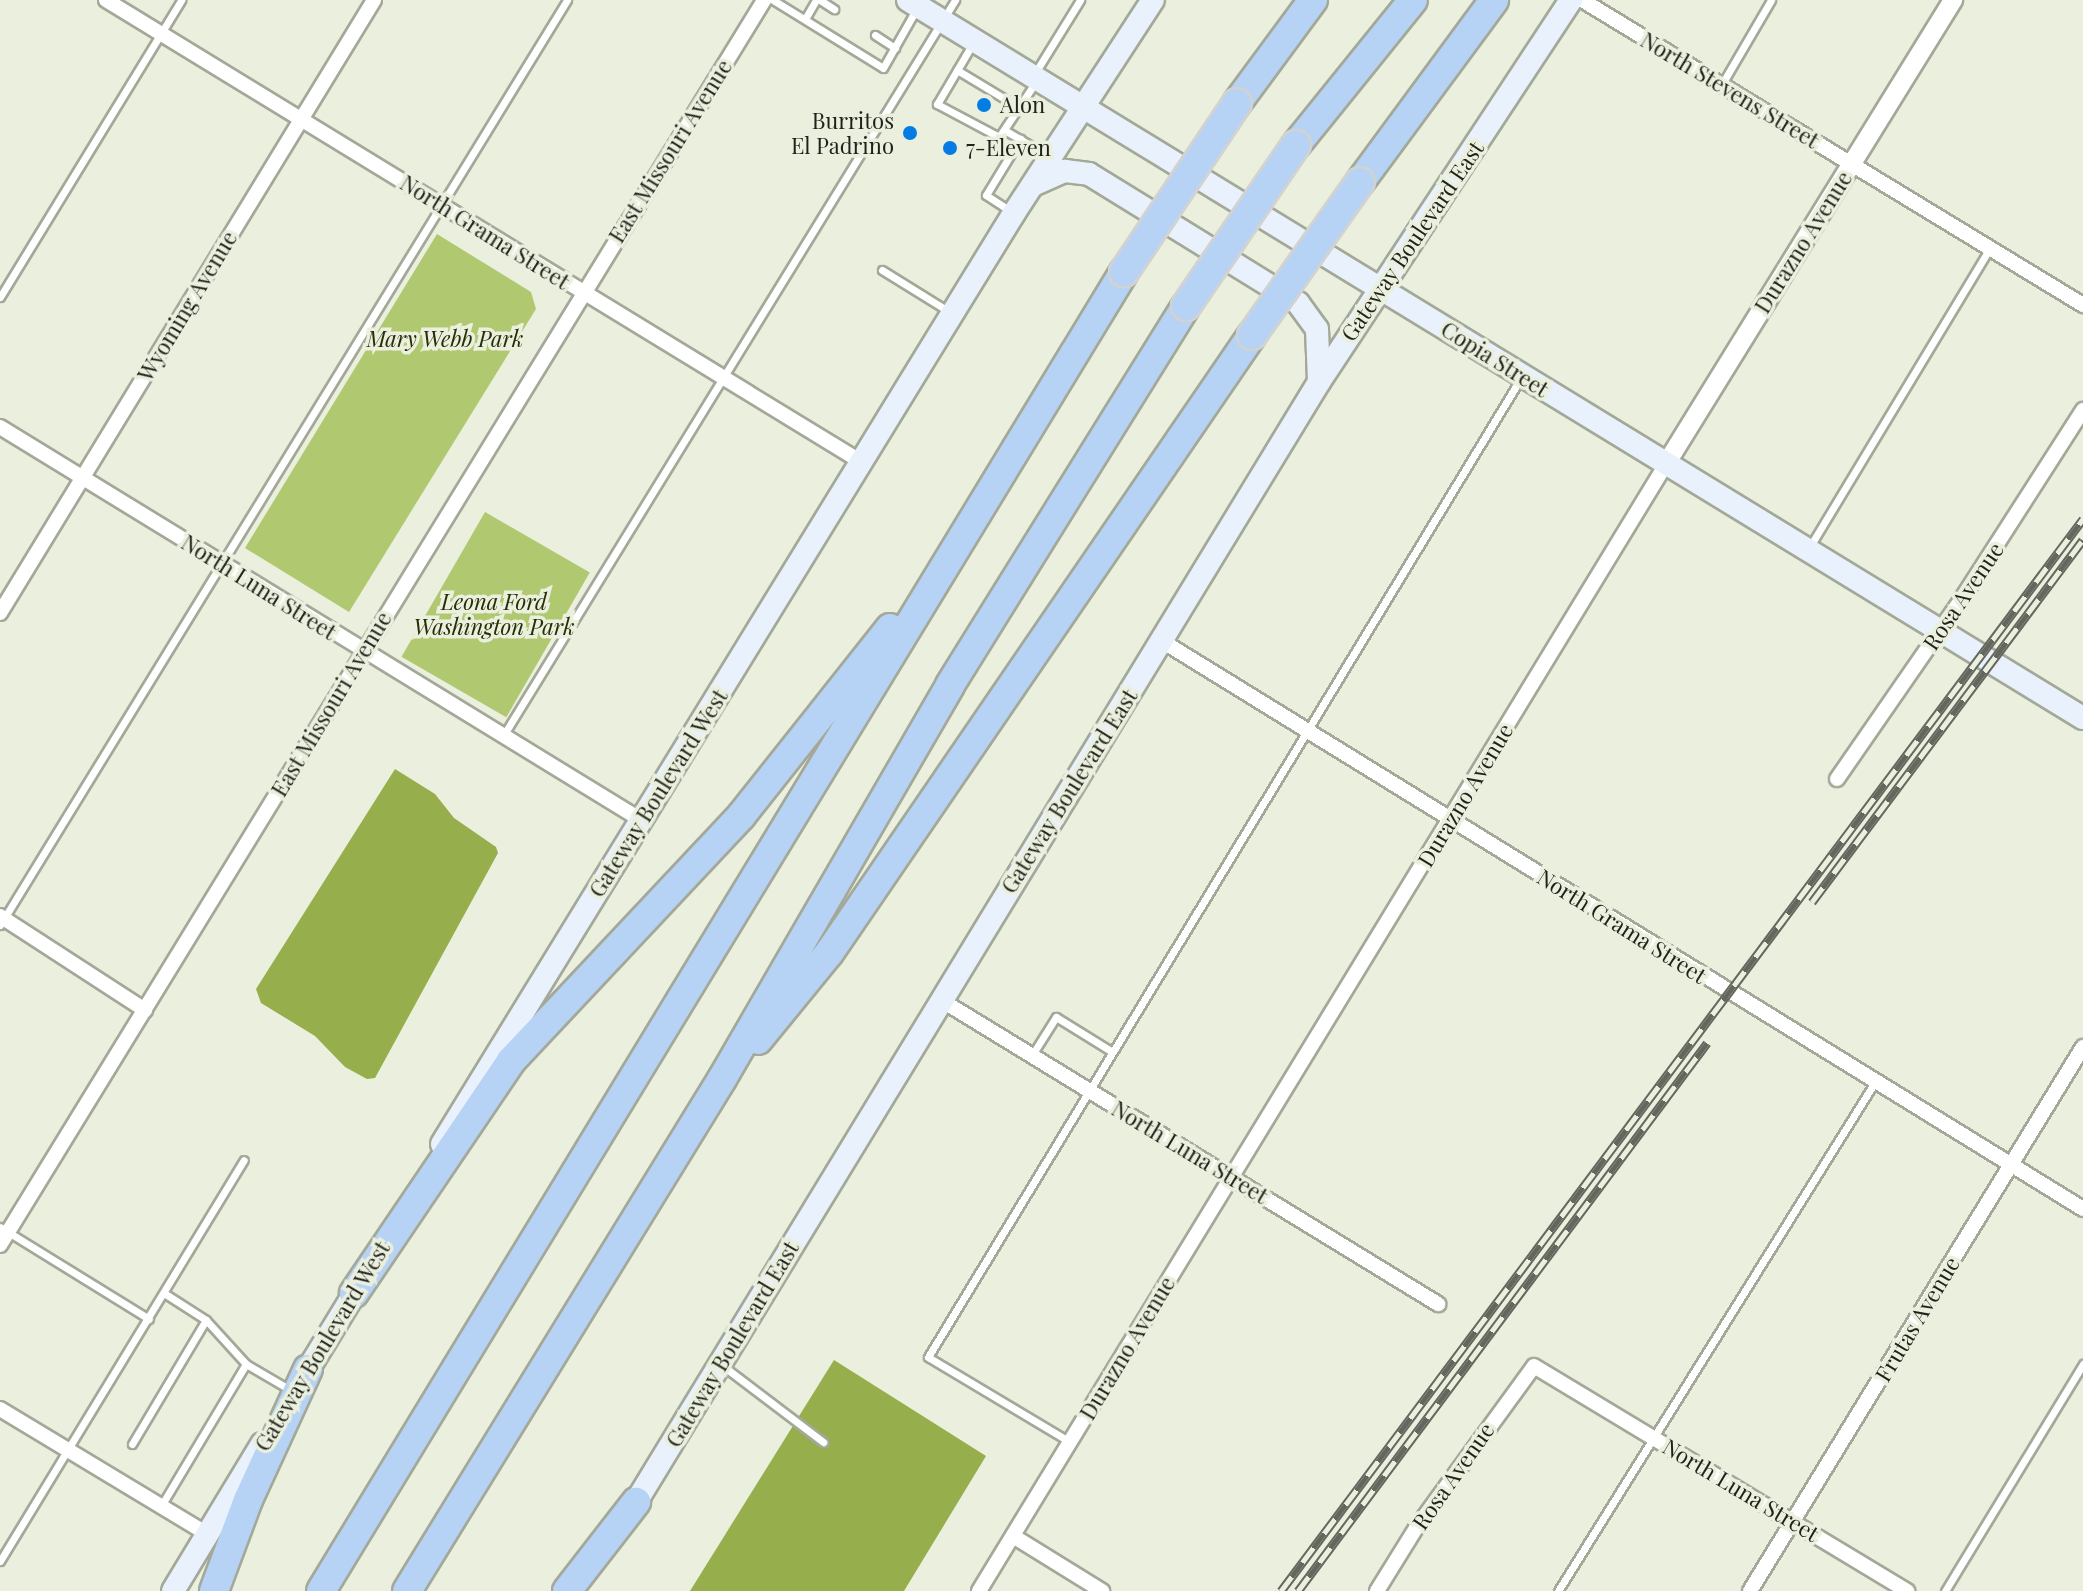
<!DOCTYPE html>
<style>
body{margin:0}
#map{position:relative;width:2083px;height:1591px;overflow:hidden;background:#eaefde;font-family:"Playfair Display",serif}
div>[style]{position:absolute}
.green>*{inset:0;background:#b0c870;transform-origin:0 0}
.water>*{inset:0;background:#96ae4c}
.roads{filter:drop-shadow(2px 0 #a3a898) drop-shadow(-2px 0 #a3a898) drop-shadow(0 2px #a3a898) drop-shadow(0 -2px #a3a898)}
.service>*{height:7px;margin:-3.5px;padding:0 3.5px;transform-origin:3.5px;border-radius:3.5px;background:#fff}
.minor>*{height:14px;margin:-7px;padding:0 7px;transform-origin:7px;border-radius:7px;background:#fff}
.tertiary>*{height:18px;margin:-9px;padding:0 9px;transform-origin:9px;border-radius:9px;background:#fff}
.secondary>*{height:22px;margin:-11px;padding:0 11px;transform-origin:11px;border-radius:11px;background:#e9f2fc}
.motorway>*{height:28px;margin:-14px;padding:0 14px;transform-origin:14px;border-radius:14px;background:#b6d2f4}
.rail>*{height:9px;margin-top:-4.5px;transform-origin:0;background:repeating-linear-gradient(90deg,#eaefde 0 18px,#64675d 0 36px);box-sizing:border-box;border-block:2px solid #64675d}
.bridges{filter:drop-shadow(2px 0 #d2d3d1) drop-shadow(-2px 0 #d2d3d1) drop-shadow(0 2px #d2d3d1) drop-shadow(0 -2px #d2d3d1)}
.motorway-bridge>*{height:28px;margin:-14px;padding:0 14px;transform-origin:14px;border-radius:14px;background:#b6d2f4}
.dots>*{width:22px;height:22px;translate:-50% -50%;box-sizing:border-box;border:4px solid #eaefde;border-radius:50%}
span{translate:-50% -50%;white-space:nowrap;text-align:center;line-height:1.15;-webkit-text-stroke:7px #eaefde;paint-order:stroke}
.street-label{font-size:22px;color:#1f211b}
.poi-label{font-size:22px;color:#1f211b}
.left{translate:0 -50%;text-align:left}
.right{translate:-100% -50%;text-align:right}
.park-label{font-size:22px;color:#252e04;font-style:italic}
</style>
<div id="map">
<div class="green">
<div style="clip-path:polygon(437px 234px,531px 292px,536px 309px,349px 612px,245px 548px)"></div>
<div style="left:485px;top:512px;width:121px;height:167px;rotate:30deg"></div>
</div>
<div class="water">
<div style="clip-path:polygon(395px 769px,435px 794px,454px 818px,496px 847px,498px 853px,375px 1078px,367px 1079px,345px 1067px,315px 1036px,261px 1003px,256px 989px)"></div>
<div style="clip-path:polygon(834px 1360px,986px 1456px,904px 1591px,690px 1591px)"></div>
</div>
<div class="roads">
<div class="service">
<div style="left:773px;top:0;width:129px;rotate:31.7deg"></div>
<div style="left:883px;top:68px;width:69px;rotate:-60.5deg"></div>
<div style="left:820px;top:0;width:17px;rotate:33deg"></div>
<div style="left:805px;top:19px;width:22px;rotate:-60deg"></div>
<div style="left:875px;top:35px;width:24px;rotate:33deg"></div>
<div style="left:973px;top:43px;width:71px;rotate:120.5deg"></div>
<div style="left:937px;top:104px;width:70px;rotate:28deg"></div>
<div style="left:999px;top:137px;width:65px;rotate:-56.3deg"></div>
<div style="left:957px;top:70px;width:74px;rotate:31.1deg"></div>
<div style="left:1035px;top:73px;width:86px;rotate:-58.3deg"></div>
<div style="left:1722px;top:84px;width:97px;rotate:-59.7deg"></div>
<div style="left:1006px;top:131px;width:50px;rotate:30.2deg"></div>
<div style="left:1012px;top:212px;width:31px;rotate:-147deg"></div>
<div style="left:986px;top:195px;width:66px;rotate:-58.7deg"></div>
<div style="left:882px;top:270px;width:78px;rotate:31.8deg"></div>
<div style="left:0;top:297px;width:348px;rotate:-58.6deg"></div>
<div style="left:1809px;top:548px;width:350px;rotate:-58.9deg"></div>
<div style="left:503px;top:736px;width:864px;rotate:-58.44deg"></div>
<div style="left:0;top:925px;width:1085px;rotate:-58.49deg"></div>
<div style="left:1032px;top:1055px;width:45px;rotate:-57.7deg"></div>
<div style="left:1056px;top:1017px;width:65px;rotate:31.7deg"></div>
<div style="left:0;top:1227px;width:175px;rotate:31.7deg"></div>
<div style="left:206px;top:1320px;width:59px;rotate:47.7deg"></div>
<div style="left:723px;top:1366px;width:126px;rotate:37.2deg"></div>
<div style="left:1070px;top:1442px;width:165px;rotate:-149.1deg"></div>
<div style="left:928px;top:1357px;width:1145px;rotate:-58.8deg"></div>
<div style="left:132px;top:1444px;width:144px;rotate:-59.2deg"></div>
<div style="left:206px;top:1320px;width:50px;rotate:-147.3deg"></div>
<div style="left:161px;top:1506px;width:165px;rotate:-59.1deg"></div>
<div style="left:246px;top:1364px;width:53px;rotate:30.4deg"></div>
<div style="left:0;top:1561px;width:469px;rotate:-58.7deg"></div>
<div style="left:1558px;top:1591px;width:600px;rotate:-58.09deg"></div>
<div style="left:1945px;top:1591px;width:266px;rotate:-58.7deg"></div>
</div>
<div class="minor">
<div style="left:106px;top:0;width:887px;rotate:31.45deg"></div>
<div style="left:1582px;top:0;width:587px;rotate:31.33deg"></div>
<div style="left:0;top:427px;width:752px;rotate:31.51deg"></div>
<div style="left:0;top:613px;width:718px;rotate:-58.61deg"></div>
<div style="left:1162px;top:641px;width:1082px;rotate:31.66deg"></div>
<div style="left:1837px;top:779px;width:218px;rotate:-55.3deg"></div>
<div style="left:1961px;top:600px;width:226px;rotate:-57.3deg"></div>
<div style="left:0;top:916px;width:173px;rotate:33deg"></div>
<div style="left:941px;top:1000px;width:583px;rotate:31.45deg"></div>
<div style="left:0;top:1245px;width:1461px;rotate:-58.46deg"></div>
<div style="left:0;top:1409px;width:242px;rotate:31.1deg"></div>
<div style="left:1013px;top:1536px;width:105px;rotate:31.7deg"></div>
<div style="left:979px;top:1591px;width:1320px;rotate:-58.63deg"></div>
<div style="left:1377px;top:1591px;width:74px;rotate:-58.2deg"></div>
<div style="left:1416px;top:1528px;width:200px;rotate:-53.9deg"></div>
<div style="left:1534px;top:1366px;width:436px;rotate:31.1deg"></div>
<div style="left:1750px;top:1591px;width:638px;rotate:-58.53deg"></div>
</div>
<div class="tertiary">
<div style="left:1666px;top:464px;width:546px;rotate:-58.26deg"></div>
</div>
<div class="secondary">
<div style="left:908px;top:0;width:1377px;rotate:31.43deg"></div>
<div style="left:1033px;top:185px;width:35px;rotate:-24deg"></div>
<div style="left:1065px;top:171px;width:24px;rotate:7deg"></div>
<div style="left:1089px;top:174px;width:246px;rotate:31.7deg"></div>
<div style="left:1298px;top:303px;width:32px;rotate:54deg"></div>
<div style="left:1317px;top:329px;width:52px;rotate:87.8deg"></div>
<div style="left:442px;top:1144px;width:1093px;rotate:-58.43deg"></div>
<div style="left:1014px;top:213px;width:254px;rotate:-56.9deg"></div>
<div style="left:301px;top:1381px;width:117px;rotate:-58.6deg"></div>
<div style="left:628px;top:1515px;width:1327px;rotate:-58.62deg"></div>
<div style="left:1319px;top:382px;width:458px;rotate:-56.6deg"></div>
<div style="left:173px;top:1591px;width:172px;rotate:-58.8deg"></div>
</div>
<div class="motorway">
<div style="left:1237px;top:103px;width:128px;rotate:-53.6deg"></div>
<div style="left:1296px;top:145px;width:186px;rotate:-51.1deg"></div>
<div style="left:1360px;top:182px;width:226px;rotate:-53.6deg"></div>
<div style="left:758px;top:1040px;width:112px;rotate:-50.8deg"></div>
<div style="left:829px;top:953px;width:749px;rotate:-55.61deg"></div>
<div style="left:354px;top:1293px;width:280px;rotate:-55.9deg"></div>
<div style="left:511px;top:1061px;width:336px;rotate:-46.8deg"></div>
<div style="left:741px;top:816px;width:240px;rotate:-51.6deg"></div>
<div style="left:214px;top:1591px;width:97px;rotate:-69.5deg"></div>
<div style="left:248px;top:1500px;width:144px;rotate:-65.4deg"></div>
<div style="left:321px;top:1591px;width:1544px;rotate:-58.67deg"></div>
<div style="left:407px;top:1591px;width:601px;rotate:-58.4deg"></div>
<div style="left:722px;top:1079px;width:455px;rotate:-59.9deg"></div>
<div style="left:950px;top:685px;width:446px;rotate:-58.1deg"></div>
<div style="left:567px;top:1591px;width:113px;rotate:-52.2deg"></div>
</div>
</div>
<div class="rail">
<div style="left:1812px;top:902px;width:452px;rotate:-53.2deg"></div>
<div style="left:1281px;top:1591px;width:1339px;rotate:-53.2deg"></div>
<div style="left:1298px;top:1591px;width:684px;rotate:-53.26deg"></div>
</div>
<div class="bridges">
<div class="motorway-bridge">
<div style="left:1124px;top:272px;width:203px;rotate:-56.2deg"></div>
<div style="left:1186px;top:306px;width:195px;rotate:-55.7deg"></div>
<div style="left:1252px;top:335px;width:187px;rotate:-54.8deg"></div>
</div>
</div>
<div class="dots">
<div style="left:984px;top:105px;background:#047ce3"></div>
<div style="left:910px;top:133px;background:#047ce3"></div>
<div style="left:950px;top:148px;background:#047ce3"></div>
</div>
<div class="street-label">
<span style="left:1730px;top:90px;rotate:31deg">North Stevens Street</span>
<span style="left:670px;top:151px;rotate:-58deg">East Missouri Avenue</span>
<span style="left:485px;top:232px;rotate:32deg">North Grama Street</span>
<span style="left:1412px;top:241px;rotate:-56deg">Gateway Boulevard East</span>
<span style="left:1803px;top:242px;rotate:-58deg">Durazno Avenue</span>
<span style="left:187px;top:306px;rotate:-59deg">Wyoming Avenue</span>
<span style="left:1495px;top:359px;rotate:32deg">Copia Street</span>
<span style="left:259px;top:587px;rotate:32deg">North Luna Street</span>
<span style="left:1963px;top:596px;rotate:-56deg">Rosa Avenue</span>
<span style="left:331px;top:704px;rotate:-59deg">East Missouri Avenue</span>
<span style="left:1069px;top:791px;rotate:-58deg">Gateway Boulevard East</span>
<span style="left:658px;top:793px;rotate:-58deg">Gateway Boulevard West</span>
<span style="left:1465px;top:795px;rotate:-59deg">Durazno Avenue</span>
<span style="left:1622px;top:926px;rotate:32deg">North Grama Street</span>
<span style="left:1190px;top:1152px;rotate:31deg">North Luna Street</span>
<span style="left:1917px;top:1319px;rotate:-59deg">Frutas Avenue</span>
<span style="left:732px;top:1344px;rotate:-59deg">Gateway Boulevard East</span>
<span style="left:322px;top:1346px;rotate:-59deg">Gateway Boulevard West</span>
<span style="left:1127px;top:1348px;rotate:-59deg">Durazno Avenue</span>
<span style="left:1453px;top:1476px;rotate:-55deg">Rosa Avenue</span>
<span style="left:1741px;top:1490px;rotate:31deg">North Luna Street</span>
</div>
<div class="poi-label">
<span class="left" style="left:1000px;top:105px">Alon</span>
<span class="right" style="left:894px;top:133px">Burritos<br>El Padrino</span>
<span class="left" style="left:966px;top:148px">7-Eleven</span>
</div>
<div class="park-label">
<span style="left:445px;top:339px">Mary Webb Park</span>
<span style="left:494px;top:614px">Leona Ford<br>Washington Park</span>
</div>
</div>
